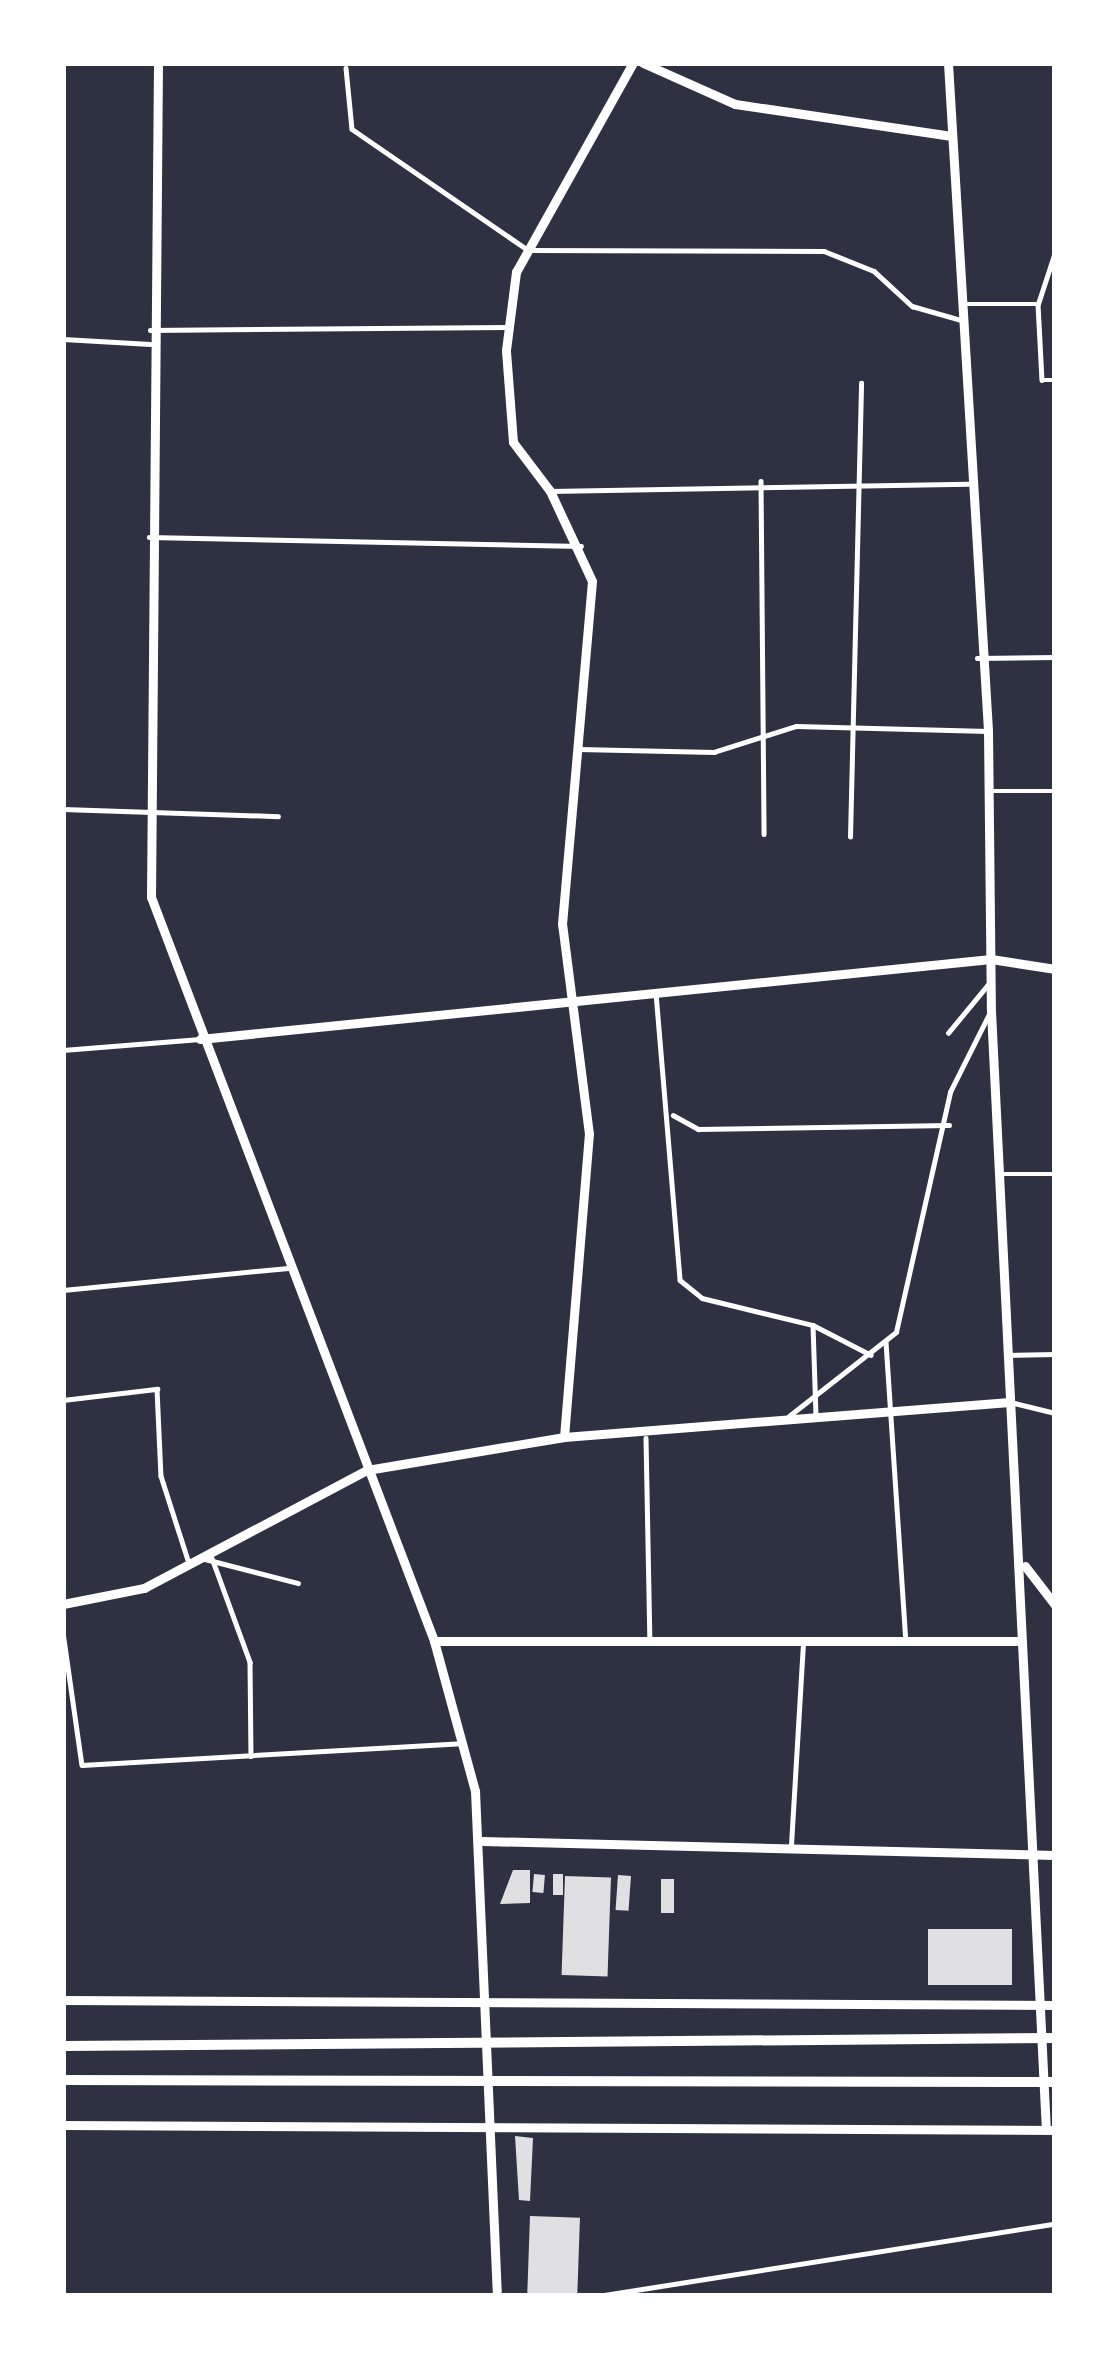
<!DOCTYPE html>
<style>
body{margin:0}
#map{position:relative;width:1118px;height:2359px;overflow:hidden;background:#2d3142;font-family:"Fira Sans Condensed",sans-serif}
div>[style]{position:absolute}
.building>*{inset:0;background:#e0e0e3;transform-origin:0 0}
.service>*{height:4.5px;margin:-2.25px;padding:0 2.25px;transform-origin:2.25px;border-radius:2.25px;background:#fff}
.minor>*{height:9px;margin:-4.5px;padding:0 4.5px;transform-origin:4.5px;border-radius:4.5px;background:#fff}
.tertiary>*{height:10px;margin:-5px;padding:0 5px;transform-origin:5px;border-radius:5px;background:#fff}
span{translate:-50% -50%;white-space:nowrap;text-align:center;line-height:1.15;-webkit-text-stroke:9px #fff;paint-order:stroke}
.frame{position:absolute;inset:0;border:66px solid #fff;pointer-events:none}
</style>
<div id="map">
<div class="building">
<div style="clip-path:polygon(513px 1870px,530px 1870px,530px 1903px,500px 1904px)"></div>
<div style="left:534px;top:1874px;width:11px;height:18px;rotate:5deg"></div>
<div style="left:553px;top:1874px;width:10px;height:21px"></div>
<div style="left:618px;top:1875px;width:13px;height:35px;rotate:4deg"></div>
<div style="left:565px;top:1876px;width:46px;height:99px;rotate:2deg"></div>
<div style="left:661px;top:1879px;width:13px;height:34px"></div>
<div style="left:928px;top:1929px;width:84px;height:56px"></div>
<div style="clip-path:polygon(515px 2136px,533px 2138px,530px 2201px,519px 2200px)"></div>
<div style="left:530px;top:2216px;width:50px;height:77px;rotate:2deg"></div>
</div>
<div class="service">
<div style="left:346px;top:68px;width:61px;rotate:84.4deg"></div>
<div style="left:352px;top:129px;width:214px;rotate:34.5deg"></div>
<div style="left:528px;top:250px;width:296px;rotate:0.2deg"></div>
<div style="left:824px;top:251px;width:54px;rotate:21.8deg"></div>
<div style="left:874px;top:271px;width:52px;rotate:42.6deg"></div>
<div style="left:912px;top:306px;width:51px;rotate:15.9deg"></div>
<div style="left:966px;top:304px;width:72px"></div>
<div style="left:1038px;top:304px;width:55px;rotate:-71.9deg"></div>
<div style="left:1038px;top:304px;width:76px;rotate:87deg"></div>
<div style="left:1042px;top:380px;width:13px"></div>
<div style="left:150px;top:330px;width:357px;rotate:-0.5deg"></div>
<div style="left:63px;top:339px;width:87px;rotate:3.3deg"></div>
<div style="left:761px;top:481px;width:353px;rotate:89.5deg"></div>
<div style="left:550px;top:491px;width:418px;rotate:-1deg"></div>
<div style="left:149px;top:537px;width:432px;rotate:1.2deg"></div>
<div style="left:977px;top:658px;width:78px;rotate:-0.7deg"></div>
<div style="left:579px;top:749px;width:135px;rotate:1.3deg"></div>
<div style="left:714px;top:752px;width:86px;rotate:-17.6deg"></div>
<div style="left:796px;top:726px;width:192px;rotate:1.5deg"></div>
<div style="left:989px;top:791px;width:66px"></div>
<div style="left:63px;top:809px;width:215px;rotate:1.9deg"></div>
<div style="left:850px;top:837px;width:454px;rotate:-88.6deg"></div>
<div style="left:656px;top:993px;width:288px;rotate:85.2deg"></div>
<div style="left:680px;top:1280px;width:28px;rotate:39deg"></div>
<div style="left:702px;top:1298px;width:114px;rotate:13.7deg"></div>
<div style="left:813px;top:1325px;width:65px;rotate:27.3deg"></div>
<div style="left:948px;top:1033px;width:66px;rotate:-50.5deg"></div>
<div style="left:63px;top:1050px;width:137px;rotate:-4.6deg"></div>
<div style="left:673px;top:1115px;width:29px;rotate:29deg"></div>
<div style="left:698px;top:1129px;width:251px;rotate:-0.9deg"></div>
<div style="left:999px;top:1174px;width:56px"></div>
<div style="left:63px;top:1290px;width:226px;rotate:-5.6deg"></div>
<div style="left:813px;top:1325px;width:90px;rotate:88.1deg"></div>
<div style="left:886px;top:1342px;width:300px;rotate:86.2deg"></div>
<div style="left:1008px;top:1355px;width:47px;rotate:-1.2deg"></div>
<div style="left:63px;top:1400px;width:95px;rotate:-6.7deg"></div>
<div style="left:157px;top:1389px;width:87px;rotate:87.4deg"></div>
<div style="left:161px;top:1476px;width:88px;rotate:72.2deg"></div>
<div style="left:1010px;top:1402px;width:46px;rotate:13.7deg"></div>
<div style="left:789px;top:1416px;width:136px;rotate:-38.1deg"></div>
<div style="left:896px;top:1332px;width:246px;rotate:-77.3deg"></div>
<div style="left:950px;top:1092px;width:85px;rotate:-63.4deg"></div>
<div style="left:646px;top:1438px;width:203px;rotate:88.9deg"></div>
<div style="left:212px;top:1558px;width:111px;rotate:69.9deg"></div>
<div style="left:250px;top:1662px;width:94px;rotate:89.4deg"></div>
<div style="left:205px;top:1559px;width:96px;rotate:14.5deg"></div>
<div style="left:63px;top:1632px;width:134px;rotate:81.9deg"></div>
<div style="left:82px;top:1765px;width:379px;rotate:-3.3deg"></div>
<div style="left:791px;top:1845px;width:204px;rotate:-86.6deg"></div>
<div style="left:598px;top:2296px;width:463px;rotate:-9deg"></div>
</div>
<div class="minor">
<div style="left:158px;top:63px;width:834px;rotate:90.48deg"></div>
<div style="left:151px;top:897px;width:796px;rotate:69.17deg"></div>
<div style="left:434px;top:1641px;width:156px;rotate:74.7deg"></div>
<div style="left:475px;top:1791px;width:505px;rotate:87.51deg"></div>
<div style="left:643px;top:63px;width:101px;rotate:24deg"></div>
<div style="left:735px;top:104px;width:219px;rotate:8.4deg"></div>
<div style="left:948px;top:63px;width:669px;rotate:86.57deg"></div>
<div style="left:988px;top:731px;width:280px;rotate:89.4deg"></div>
<div style="left:991px;top:1011px;width:1120px;rotate:87.19deg"></div>
<div style="left:200px;top:1039px;width:795px;rotate:-5.78deg"></div>
<div style="left:991px;top:959px;width:65px;rotate:8.9deg"></div>
<div style="left:564px;top:1437px;width:304px;rotate:-85.3deg"></div>
<div style="left:589px;top:1134px;width:212px;rotate:-97.3deg"></div>
<div style="left:562px;top:924px;width:344px;rotate:-85deg"></div>
<div style="left:592px;top:581px;width:99px;rotate:-115deg"></div>
<div style="left:550px;top:491px;width:61px;rotate:-127.1deg"></div>
<div style="left:513px;top:442px;width:92px;rotate:-94.4deg"></div>
<div style="left:506px;top:350px;width:79px;rotate:-82.7deg"></div>
<div style="left:516px;top:272px;width:240px;rotate:-60.8deg"></div>
<div style="left:1025px;top:1566px;width:49px;rotate:52.4deg"></div>
<div style="left:63px;top:1604px;width:83px;rotate:-11.2deg"></div>
<div style="left:144px;top:1588px;width:252px;rotate:-27.9deg"></div>
<div style="left:367px;top:1470px;width:200px;rotate:-9.5deg"></div>
<div style="left:564px;top:1437px;width:447px;rotate:-4.5deg"></div>
<div style="left:434px;top:1641px;width:587px"></div>
<div style="left:483px;top:1841px;width:572px;rotate:1.4deg"></div>
<div style="left:63px;top:2000px;width:992px;rotate:0.29deg"></div>
<div style="left:63px;top:2125px;width:992px;rotate:0.29deg"></div>
</div>
<div class="tertiary">
<div style="left:63px;top:2046px;width:992px;rotate:-0.46deg"></div>
<div style="left:63px;top:2080px;width:992px;rotate:0.12deg"></div>
</div>
<div class="frame"></div>
</div>
